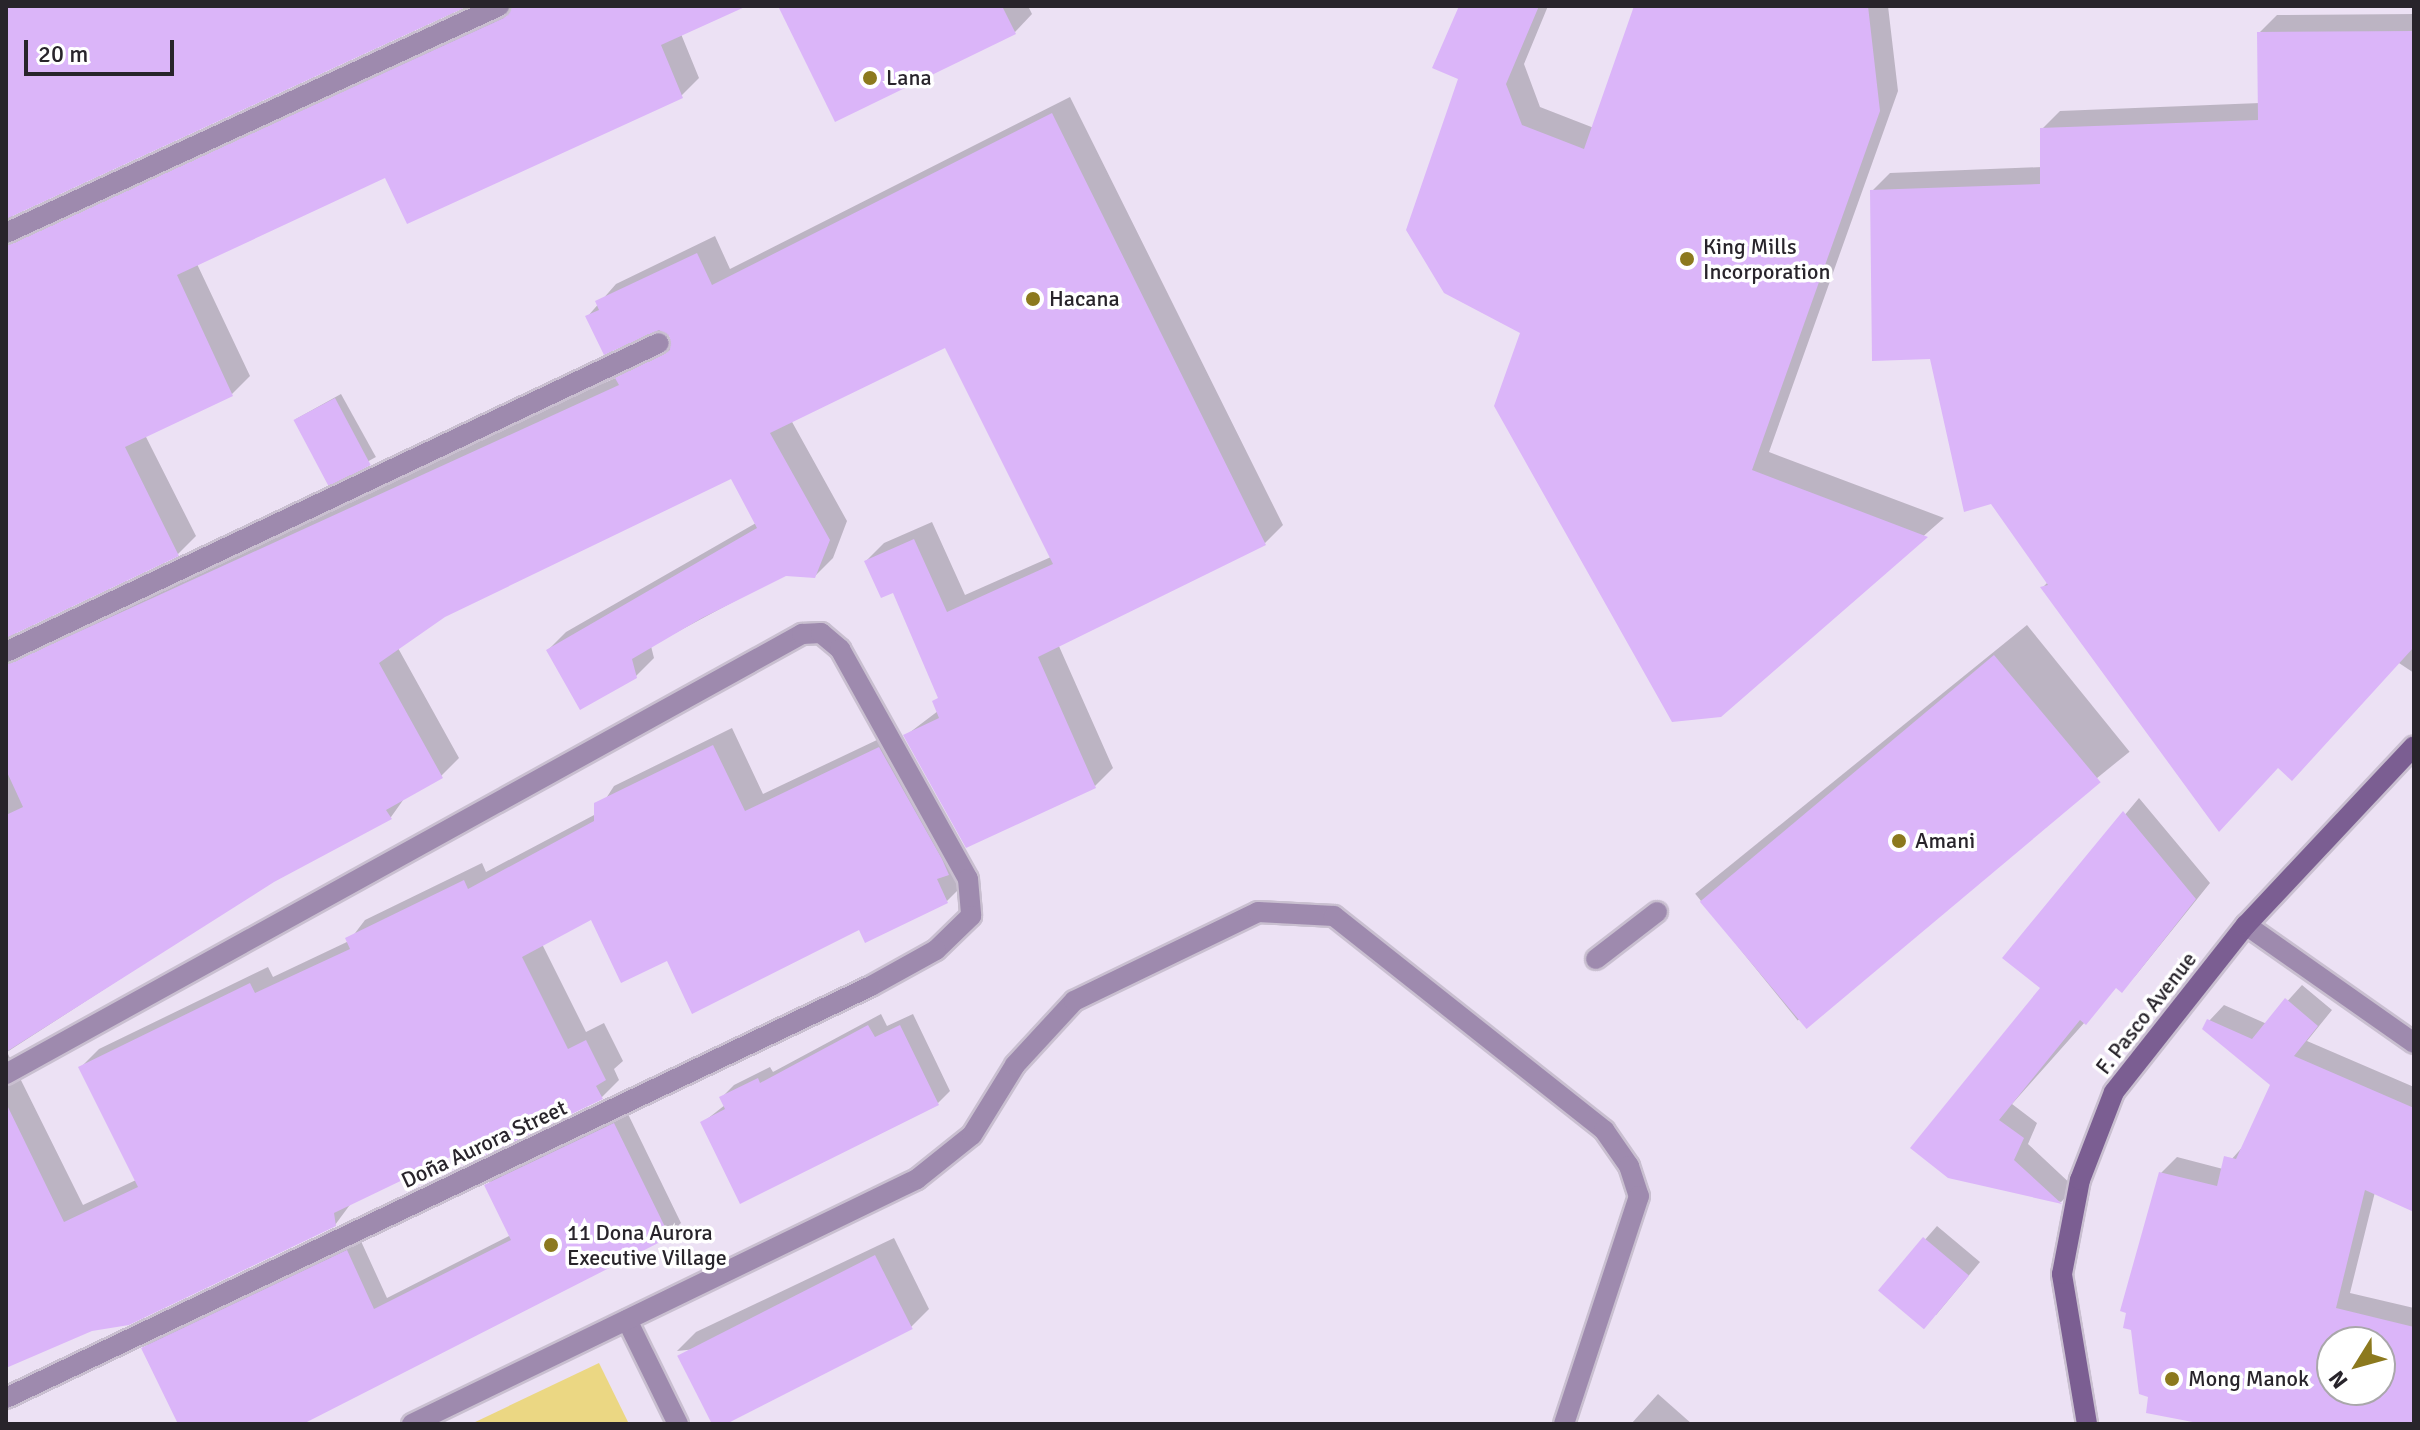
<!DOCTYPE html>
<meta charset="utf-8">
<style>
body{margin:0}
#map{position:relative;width:2420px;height:1430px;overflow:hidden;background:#ece1f4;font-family:Signika,sans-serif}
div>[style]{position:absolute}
.green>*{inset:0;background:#ebd783}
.shadow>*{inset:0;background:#0003;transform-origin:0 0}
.building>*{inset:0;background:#dbb5f9;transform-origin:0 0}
.roads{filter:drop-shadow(2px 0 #c9bfd0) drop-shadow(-2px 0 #c9bfd0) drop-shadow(0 2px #c9bfd0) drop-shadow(0 -2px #c9bfd0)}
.lane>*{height:20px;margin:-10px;padding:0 10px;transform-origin:10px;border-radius:10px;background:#9e8aae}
.street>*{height:20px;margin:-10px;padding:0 10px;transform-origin:10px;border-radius:10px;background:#9e8aae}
.secondary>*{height:20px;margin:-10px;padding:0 10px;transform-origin:10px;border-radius:10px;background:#7b5e92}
.dots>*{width:22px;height:22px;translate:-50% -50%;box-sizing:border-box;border:4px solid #fff;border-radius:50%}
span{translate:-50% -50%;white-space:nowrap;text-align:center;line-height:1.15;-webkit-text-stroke:7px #fff;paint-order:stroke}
.poi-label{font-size:22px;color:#28242b}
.left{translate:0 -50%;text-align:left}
.street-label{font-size:22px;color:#28242b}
.frame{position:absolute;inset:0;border:8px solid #28242b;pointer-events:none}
.north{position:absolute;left:2316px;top:1326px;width:80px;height:80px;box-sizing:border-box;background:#fff;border:2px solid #a9a7aa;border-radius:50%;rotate:233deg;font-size:22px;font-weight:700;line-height:32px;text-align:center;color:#28242b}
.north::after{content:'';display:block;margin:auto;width:28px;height:36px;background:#8c791e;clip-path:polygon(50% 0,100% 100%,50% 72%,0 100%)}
.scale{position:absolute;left:24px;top:40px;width:150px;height:36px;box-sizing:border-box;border:4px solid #28242b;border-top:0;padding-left:10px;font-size:24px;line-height:28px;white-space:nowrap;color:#28242b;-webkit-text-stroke:6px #fff;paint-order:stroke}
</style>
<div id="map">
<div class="green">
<div style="clip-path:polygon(599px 1363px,629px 1424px,471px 1424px)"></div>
</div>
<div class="shadow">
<div style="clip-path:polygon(6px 6px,468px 6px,14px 213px,11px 221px,31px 228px,512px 6px,742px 6px,681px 34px,699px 78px,681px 96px,386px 175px,197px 264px,250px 376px,232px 394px,145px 435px,196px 536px,178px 554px,14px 632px,11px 640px,209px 563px,212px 568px,404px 470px,620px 376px,673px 337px,587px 317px,616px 284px,715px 236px,730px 269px,1070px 97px,1283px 525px,1265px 543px,1058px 644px,1113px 768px,1095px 786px,905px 736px,938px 711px,939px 696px,894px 590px,866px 561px,884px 543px,932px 522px,965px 595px,1051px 557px,946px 345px,791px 420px,847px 521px,833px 558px,815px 576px,785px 574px,651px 646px,654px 658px,636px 676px,548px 650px,566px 632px,756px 523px,732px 477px,444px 615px,398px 648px,459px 758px,441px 776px,406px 796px,391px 817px,273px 880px,7px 1052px,83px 1205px,136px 1180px,81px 1067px,99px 1049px,268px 967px,273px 977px,349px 941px,365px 920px,482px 863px,486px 872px,596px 814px,614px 786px,732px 728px,763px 794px,898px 730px,959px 841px,964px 884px,946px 902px,860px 928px,668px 959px,592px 917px,542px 944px,586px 1032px,604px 1023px,623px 1061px,614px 1069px,619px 1080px,601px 1098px,468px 1146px,352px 1202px,335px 1225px,6px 1367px)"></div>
<div style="clip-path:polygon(780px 6px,1028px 6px,1032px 14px,1015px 32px)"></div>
<div style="clip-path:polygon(1461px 6px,1548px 6px,1524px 64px,1540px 107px,1594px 128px,1636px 6px,1888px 6px,1898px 91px,1769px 452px,1944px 518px,1720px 715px,1522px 332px,1460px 78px)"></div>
<div style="clip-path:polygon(2414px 14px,2414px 673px,2399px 663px,2043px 587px,2048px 582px,1932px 356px,1872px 191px,1890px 173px,2042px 167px,2042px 129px,2060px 111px,2260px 103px,2259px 33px,2277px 15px)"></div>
<div style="left:341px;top:394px;width:72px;height:51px;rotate:61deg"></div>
<div style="left:2027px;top:625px;width:163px;height:427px;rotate:51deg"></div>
<div style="clip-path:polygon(2139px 798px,2210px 883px,2136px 975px,2122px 990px,2117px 986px,2012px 1104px,2037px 1123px,2028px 1144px,2075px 1188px,2061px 1202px,1949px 1176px,2043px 988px,2005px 958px)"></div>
<div style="clip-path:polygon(evenodd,2302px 985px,2332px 1010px,2307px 1041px,2414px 1087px,2414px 1210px,2375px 1192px,2350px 1293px,2414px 1308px,2414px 1424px,2211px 1424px,2150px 1395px,2133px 1328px,2161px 1173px,2177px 1157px,2223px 1169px,2246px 1143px,2272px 1085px,2209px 1021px,2224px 1005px,2267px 1024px,2302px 985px,2332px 1342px,2380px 1342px,2380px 1390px,2332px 1390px,2332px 1342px)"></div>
<div style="clip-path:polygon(881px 1014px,887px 1026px,913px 1014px,950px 1091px,937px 1104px,702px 1123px,725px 1105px,722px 1097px,734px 1085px,770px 1067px,773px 1072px)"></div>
<div style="clip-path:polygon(627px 1112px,681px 1223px,668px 1235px,296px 1424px,181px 1424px,143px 1349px,156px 1336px,360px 1239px,387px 1298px,511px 1235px,487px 1185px,499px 1172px)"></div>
<div style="clip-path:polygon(1937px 1226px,1980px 1262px,1936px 1315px,1880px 1291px)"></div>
<div style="clip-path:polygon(894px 1238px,929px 1309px,911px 1327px,677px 1351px,696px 1332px)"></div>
<div style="clip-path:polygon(1658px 1394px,1692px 1424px,1631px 1424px)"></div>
</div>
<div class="building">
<div style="clip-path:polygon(6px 6px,468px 6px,6px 219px)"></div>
<div style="clip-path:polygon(512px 6px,747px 6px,661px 45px,683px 98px,407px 224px,385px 178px,177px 275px,233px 396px,125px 447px,179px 556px,6px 638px,6px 246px,504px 18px)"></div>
<div style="clip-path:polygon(778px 6px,1002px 6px,1016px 34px,835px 122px)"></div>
<div style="clip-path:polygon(1459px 6px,1539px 6px,1506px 84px,1522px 125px,1584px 149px,1634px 6px,1868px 6px,1880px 111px,1752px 470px,1928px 537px,1721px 717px,1672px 722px,1494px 406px,1520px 333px,1444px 293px,1406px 230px,1458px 79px,1432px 68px)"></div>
<div style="clip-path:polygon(2414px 31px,2414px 647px,2292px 781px,2278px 768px,2219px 832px,2040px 587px,2048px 585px,1991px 504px,1964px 512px,1930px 359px,1872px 361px,1870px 190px,2040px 184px,2040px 128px,2258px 120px,2257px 32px)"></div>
<div style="clip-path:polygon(1052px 113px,1266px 545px,1038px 657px,1096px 788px,966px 848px,903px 735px,939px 718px,932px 701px,938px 698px,893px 593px,881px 598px,864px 561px,914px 539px,947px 612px,1053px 564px,945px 348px,770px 433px,830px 540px,815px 578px,786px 576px,702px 618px,632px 659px,637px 678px,580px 710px,546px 650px,757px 528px,731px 479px,445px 617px,379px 663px,443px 778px,386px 810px,392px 819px,274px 882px,6px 1052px,6px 815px,23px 807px,6px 770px,6px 665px,619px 385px,615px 378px,670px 350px,670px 337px,659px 330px,604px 355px,585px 316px,599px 310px,595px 301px,697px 253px,712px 285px)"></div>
<div style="left:335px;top:398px;width:76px;height:47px;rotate:62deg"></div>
<div style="left:1994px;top:655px;width:166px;height:384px;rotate:50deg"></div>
<div style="clip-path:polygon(713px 745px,745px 811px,879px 747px,942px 859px,949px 875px,937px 879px,948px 903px,865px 943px,859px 930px,692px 1014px,667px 961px,621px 983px,591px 920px,522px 957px,568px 1049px,586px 1040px,606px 1080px,596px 1086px,603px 1099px,473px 1161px,467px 1149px,334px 1213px,336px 1226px,129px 1325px,92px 1331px,6px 1368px,6px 1103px,64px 1222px,138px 1187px,78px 1067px,250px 983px,255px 993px,350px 949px,345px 938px,464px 880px,468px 889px,594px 821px,594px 803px)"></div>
<div style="clip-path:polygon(2123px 811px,2196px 899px,2122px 993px,2116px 988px,2086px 1025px,2080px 1020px,1999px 1120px,2024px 1138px,2014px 1160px,2062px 1204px,1948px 1178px,1910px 1148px,2040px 988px,2002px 958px)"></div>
<div style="clip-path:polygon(evenodd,2285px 998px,2318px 1026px,2294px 1056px,2414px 1108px,2414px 1212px,2365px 1190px,2336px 1308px,2414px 1327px,2414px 1424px,2203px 1424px,2146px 1413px,2148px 1397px,2139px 1394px,2131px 1330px,2123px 1328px,2126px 1313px,2120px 1311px,2159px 1172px,2217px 1186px,2224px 1156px,2236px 1159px,2270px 1085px,2202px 1029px,2207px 1019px,2252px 1039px,2285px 998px,2332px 1342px,2380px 1342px,2380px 1390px,2332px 1390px,2332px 1342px)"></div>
<div style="clip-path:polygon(868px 1025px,875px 1037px,900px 1025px,939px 1105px,740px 1204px,700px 1122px,725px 1109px,719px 1097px,758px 1078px,760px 1083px)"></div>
<div style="clip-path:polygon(614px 1123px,670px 1237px,303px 1424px,178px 1424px,141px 1348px,347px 1250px,374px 1309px,511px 1240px,484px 1185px)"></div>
<div style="left:1923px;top:1237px;width:60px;height:70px;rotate:40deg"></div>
<div style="left:875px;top:1255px;width:83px;height:222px;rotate:63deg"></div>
</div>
<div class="roads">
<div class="lane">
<div style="left:1596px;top:959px;width:77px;rotate:-37.6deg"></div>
<div style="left:627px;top:1320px;width:116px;rotate:63.9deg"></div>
<div style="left:412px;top:1424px;width:561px;rotate:-25.88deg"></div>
<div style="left:917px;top:1179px;width:70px;rotate:-38.7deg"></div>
<div style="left:972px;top:1135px;width:82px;rotate:-58.4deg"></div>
<div style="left:1015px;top:1065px;width:87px;rotate:-47.3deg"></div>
<div style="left:1074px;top:1001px;width:204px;rotate:-25.8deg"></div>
<div style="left:1258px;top:912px;width:76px;rotate:3deg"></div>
<div style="left:1334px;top:916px;width:345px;rotate:38.4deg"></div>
<div style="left:1604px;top:1130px;width:44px;rotate:55.2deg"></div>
<div style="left:1629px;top:1166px;width:32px;rotate:72deg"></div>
<div style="left:1639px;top:1196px;width:240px;rotate:108.2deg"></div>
</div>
<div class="street">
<div style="left:6px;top:233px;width:543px;rotate:-24.72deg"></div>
<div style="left:6px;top:652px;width:722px;rotate:-25.32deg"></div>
<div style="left:2246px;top:925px;width:205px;rotate:35.1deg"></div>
<div style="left:6px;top:1074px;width:910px;rotate:-28.93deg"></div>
<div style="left:802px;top:634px;width:19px;rotate:-3deg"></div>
<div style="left:821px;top:633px;width:25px;rotate:40deg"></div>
<div style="left:840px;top:649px;width:263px;rotate:60.9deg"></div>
<div style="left:968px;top:879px;width:37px;rotate:85deg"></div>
<div style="left:971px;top:916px;width:49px;rotate:135.8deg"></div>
<div style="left:936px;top:950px;width:74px;rotate:151deg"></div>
<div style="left:871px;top:986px;width:958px;rotate:154.53deg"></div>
</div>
<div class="secondary">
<div style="left:2087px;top:1424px;width:152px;rotate:-99.5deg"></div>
<div style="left:2062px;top:1274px;width:96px;rotate:-79.2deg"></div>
<div style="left:2080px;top:1180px;width:94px;rotate:-68.9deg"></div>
<div style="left:2114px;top:1092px;width:213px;rotate:-51.7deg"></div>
<div style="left:2246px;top:925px;width:245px;rotate:-46.8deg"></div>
</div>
</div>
<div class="dots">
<div style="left:870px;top:78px;background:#8c791e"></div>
<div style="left:1687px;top:259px;background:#8c791e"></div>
<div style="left:1033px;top:299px;background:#8c791e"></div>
<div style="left:1899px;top:841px;background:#8c791e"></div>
<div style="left:551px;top:1245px;background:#8c791e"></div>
<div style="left:2172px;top:1379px;background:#8c791e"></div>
</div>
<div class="poi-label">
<span class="left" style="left:886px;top:78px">Lana</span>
<span class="left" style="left:1703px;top:259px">King Mills<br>Incorporation</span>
<span class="left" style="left:1049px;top:299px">Hacana</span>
<span class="left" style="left:1915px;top:841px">Amani</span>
<span class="left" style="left:567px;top:1245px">11 Dona Aurora<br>Executive Village</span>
<span class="left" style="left:2188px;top:1379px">Mong Manok</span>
</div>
<div class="street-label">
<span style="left:2146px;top:1013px;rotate:-52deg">F. Pasco Avenue</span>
<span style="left:484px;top:1144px;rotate:-25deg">Doña Aurora Street</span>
</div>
<div class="frame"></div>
<div class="north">N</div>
<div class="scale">20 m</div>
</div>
